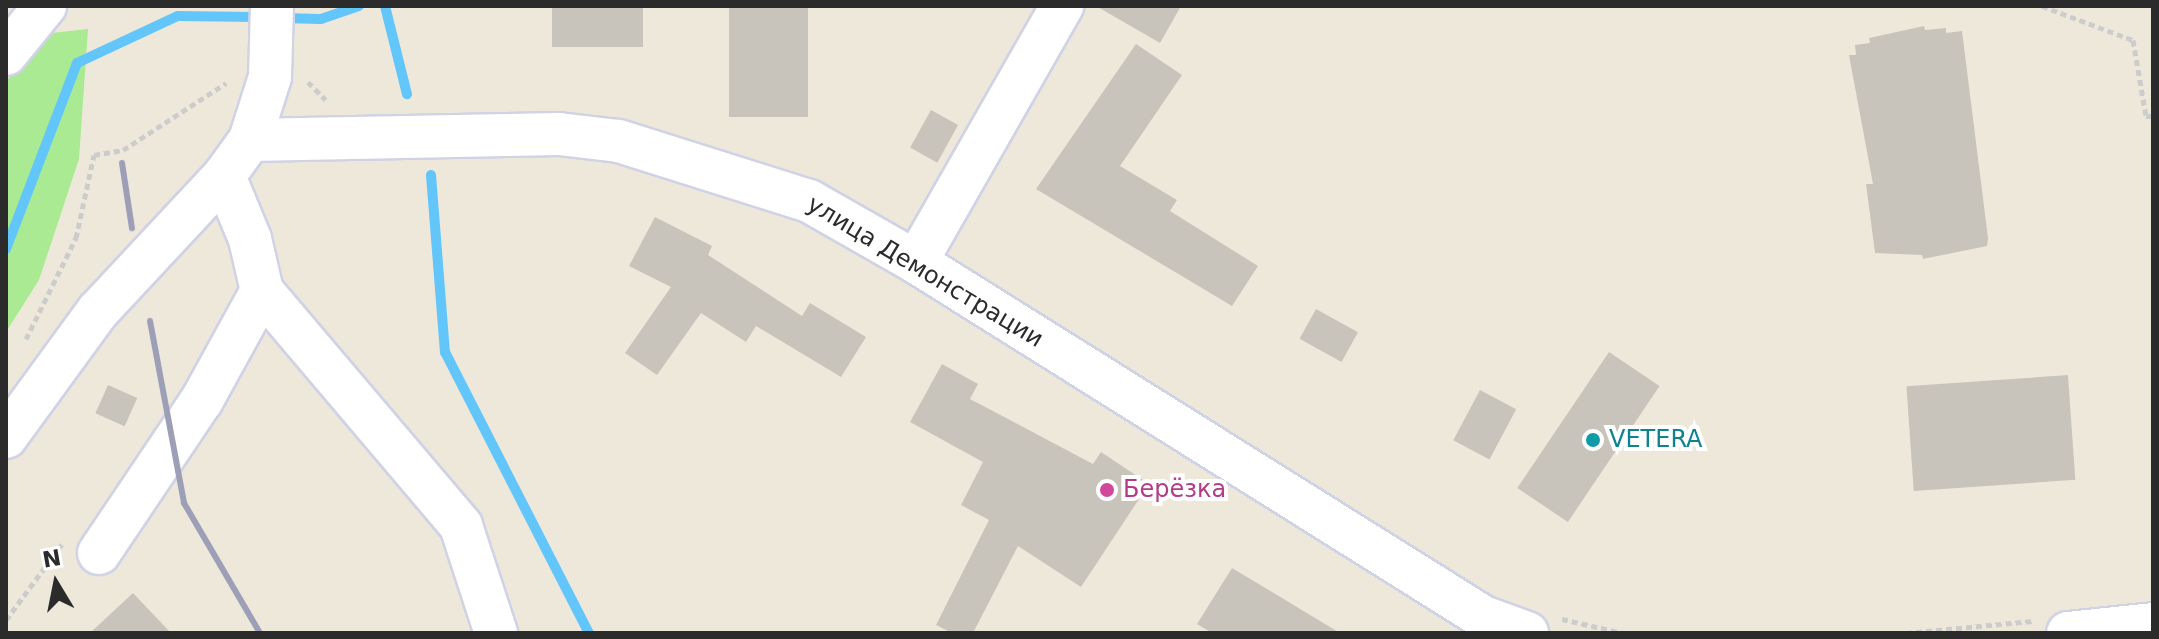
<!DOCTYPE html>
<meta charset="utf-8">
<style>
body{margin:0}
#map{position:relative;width:2159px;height:639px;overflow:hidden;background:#eee8db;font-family:"DejaVu Sans",sans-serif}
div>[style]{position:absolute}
.green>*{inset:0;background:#a9ea92}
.stream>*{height:10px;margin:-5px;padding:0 5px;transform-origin:5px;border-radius:5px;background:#63c6fb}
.building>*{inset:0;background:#c9c4bb;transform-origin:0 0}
.path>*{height:5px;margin-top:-2.5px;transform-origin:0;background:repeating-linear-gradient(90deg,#ccc 0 6px,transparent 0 10px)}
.roads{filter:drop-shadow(2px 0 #d0d2e5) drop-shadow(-2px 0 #d0d2e5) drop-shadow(0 2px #d0d2e5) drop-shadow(0 -2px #d0d2e5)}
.minor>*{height:42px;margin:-21px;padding:0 21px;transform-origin:21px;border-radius:21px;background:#fff}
.rail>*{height:6px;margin:-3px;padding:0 3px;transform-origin:3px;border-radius:3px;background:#9d9fb7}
.dots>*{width:22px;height:22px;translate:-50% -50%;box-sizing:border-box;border:4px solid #fff;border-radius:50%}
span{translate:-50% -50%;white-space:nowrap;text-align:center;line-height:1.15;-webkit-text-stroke:8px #fff;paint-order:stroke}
.street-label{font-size:24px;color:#2b2b2b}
.culture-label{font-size:24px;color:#0d838f}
.left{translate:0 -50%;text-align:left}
.hotel-label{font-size:24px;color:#b23c85}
.frame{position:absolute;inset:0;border:8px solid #2b2b2b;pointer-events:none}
.north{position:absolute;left:16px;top:543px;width:80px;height:80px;-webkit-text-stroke:6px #fff;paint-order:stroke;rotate:350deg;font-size:22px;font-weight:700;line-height:32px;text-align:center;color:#2b2b2b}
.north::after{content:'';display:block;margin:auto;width:28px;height:36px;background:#2b2b2b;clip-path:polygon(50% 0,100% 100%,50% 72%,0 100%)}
</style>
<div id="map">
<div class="green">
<div style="clip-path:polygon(88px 29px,79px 159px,39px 280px,6px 332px,6px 81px,52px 33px)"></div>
</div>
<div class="stream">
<div style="left:385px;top:6px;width:91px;rotate:76deg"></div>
<div style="left:281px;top:18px;width:40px;rotate:1.4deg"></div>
<div style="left:321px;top:19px;width:40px;rotate:-18.9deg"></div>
<div style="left:431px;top:175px;width:178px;rotate:85.5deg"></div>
<div style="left:445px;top:352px;width:316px;rotate:62.9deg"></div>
<div style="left:6px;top:249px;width:199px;rotate:-69.1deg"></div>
<div style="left:77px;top:63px;width:111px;rotate:-25deg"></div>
<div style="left:178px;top:16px;width:83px;rotate:0.7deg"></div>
</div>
<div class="building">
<div style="left:552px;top:6px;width:91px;height:41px"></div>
<div style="left:729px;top:6px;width:79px;height:111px"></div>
<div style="clip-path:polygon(1096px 6px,1181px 6px,1160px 43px)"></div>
<div style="clip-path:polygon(1924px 26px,1925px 30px,1946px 28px,1946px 33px,1962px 31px,1988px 238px,1987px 246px,1923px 259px,1922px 255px,1875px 253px,1866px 184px,1873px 184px,1849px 55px,1856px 55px,1855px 45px,1870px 43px,1869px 38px)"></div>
<div style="clip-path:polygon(1136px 44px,1182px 75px,1120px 166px,1177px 200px,1170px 211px,1258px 266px,1232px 306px,1036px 189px)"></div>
<div style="left:931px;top:110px;width:31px;height:43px;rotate:29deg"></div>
<div style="clip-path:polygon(655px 217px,712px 246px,708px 255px,802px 316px,810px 303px,866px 337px,841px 377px,756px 326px,746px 342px,701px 313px,657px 375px,625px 353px,671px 287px,629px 266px)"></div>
<div style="left:1316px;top:309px;width:48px;height:34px;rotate:29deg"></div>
<div style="left:1609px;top:352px;width:61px;height:164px;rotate:34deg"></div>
<div style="clip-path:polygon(942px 364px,978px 384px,970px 399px,1093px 464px,1101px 452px,1149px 484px,1081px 587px,1018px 546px,973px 633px,952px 633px,936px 625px,989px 520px,961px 505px,983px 462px,910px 422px)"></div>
<div style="left:2068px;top:375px;width:105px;height:162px;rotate:86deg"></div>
<div style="left:108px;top:385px;width:32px;height:31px;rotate:24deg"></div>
<div style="left:1480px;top:390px;width:41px;height:57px;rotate:28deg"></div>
<div style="clip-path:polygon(1232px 568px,1340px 633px,1212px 633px,1197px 624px)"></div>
<div style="clip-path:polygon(133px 593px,171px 633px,90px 633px)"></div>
</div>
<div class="path">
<div style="left:2042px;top:6px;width:97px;rotate:20.5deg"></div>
<div style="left:2133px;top:40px;width:77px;rotate:80.3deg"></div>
<div style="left:2146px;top:116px;width:7px"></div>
<div style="left:308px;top:82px;width:25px;rotate:45deg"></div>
<div style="left:26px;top:339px;width:113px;rotate:-63.7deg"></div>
<div style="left:76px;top:238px;width:85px;rotate:-77.8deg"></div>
<div style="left:94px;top:155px;width:29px;rotate:-10deg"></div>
<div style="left:123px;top:150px;width:123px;rotate:-33deg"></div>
<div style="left:1562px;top:619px;width:63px;rotate:12.9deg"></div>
<div style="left:6px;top:620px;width:94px;rotate:-53.6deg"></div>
<div style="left:1906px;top:633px;width:127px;rotate:-5.4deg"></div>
</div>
<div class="roads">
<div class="minor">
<div style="left:6px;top:54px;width:62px;rotate:-50.9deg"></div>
<div style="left:250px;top:140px;width:309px;rotate:-1.1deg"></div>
<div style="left:559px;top:134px;width:60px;rotate:6.7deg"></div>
<div style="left:619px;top:141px;width:199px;rotate:17.5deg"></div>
<div style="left:809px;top:201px;width:123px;rotate:29.7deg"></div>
<div style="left:916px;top:262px;width:669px;rotate:32.05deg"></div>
<div style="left:1483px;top:617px;width:47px;rotate:20deg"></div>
<div style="left:224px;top:176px;width:68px;rotate:67.6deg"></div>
<div style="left:250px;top:239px;width:53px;rotate:77deg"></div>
<div style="left:262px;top:291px;width:308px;rotate:49.7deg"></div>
<div style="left:461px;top:526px;width:113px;rotate:71.9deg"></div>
<div style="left:916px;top:262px;width:295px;rotate:-60.3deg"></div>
<div style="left:6px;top:437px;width:156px;rotate:-53.9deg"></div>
<div style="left:98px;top:311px;width:185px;rotate:-47deg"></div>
<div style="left:224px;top:176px;width:44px;rotate:-54.2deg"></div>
<div style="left:250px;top:140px;width:66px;rotate:-72.4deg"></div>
<div style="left:270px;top:77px;width:71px;rotate:-88.4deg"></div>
<div style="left:99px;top:553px;width:184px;rotate:-56.1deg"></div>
<div style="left:202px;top:400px;width:124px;rotate:-61.2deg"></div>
<div style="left:2068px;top:633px;width:85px;rotate:-6deg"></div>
</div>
</div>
<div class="rail">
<div style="left:122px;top:163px;width:66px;rotate:81.3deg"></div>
<div style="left:150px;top:321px;width:185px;rotate:79.4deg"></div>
<div style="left:184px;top:503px;width:151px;rotate:59.7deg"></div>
</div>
<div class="dots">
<div style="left:1593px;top:440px;background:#0f9aa8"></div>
<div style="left:1107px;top:490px;background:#d1479c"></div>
</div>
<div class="street-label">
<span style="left:925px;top:272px;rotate:31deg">улица Демонстрации</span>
</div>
<div class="culture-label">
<span class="left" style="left:1609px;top:440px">VETERA</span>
</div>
<div class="hotel-label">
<span class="left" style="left:1123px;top:490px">Берёзка</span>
</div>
<div class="frame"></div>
<div class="north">N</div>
</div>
